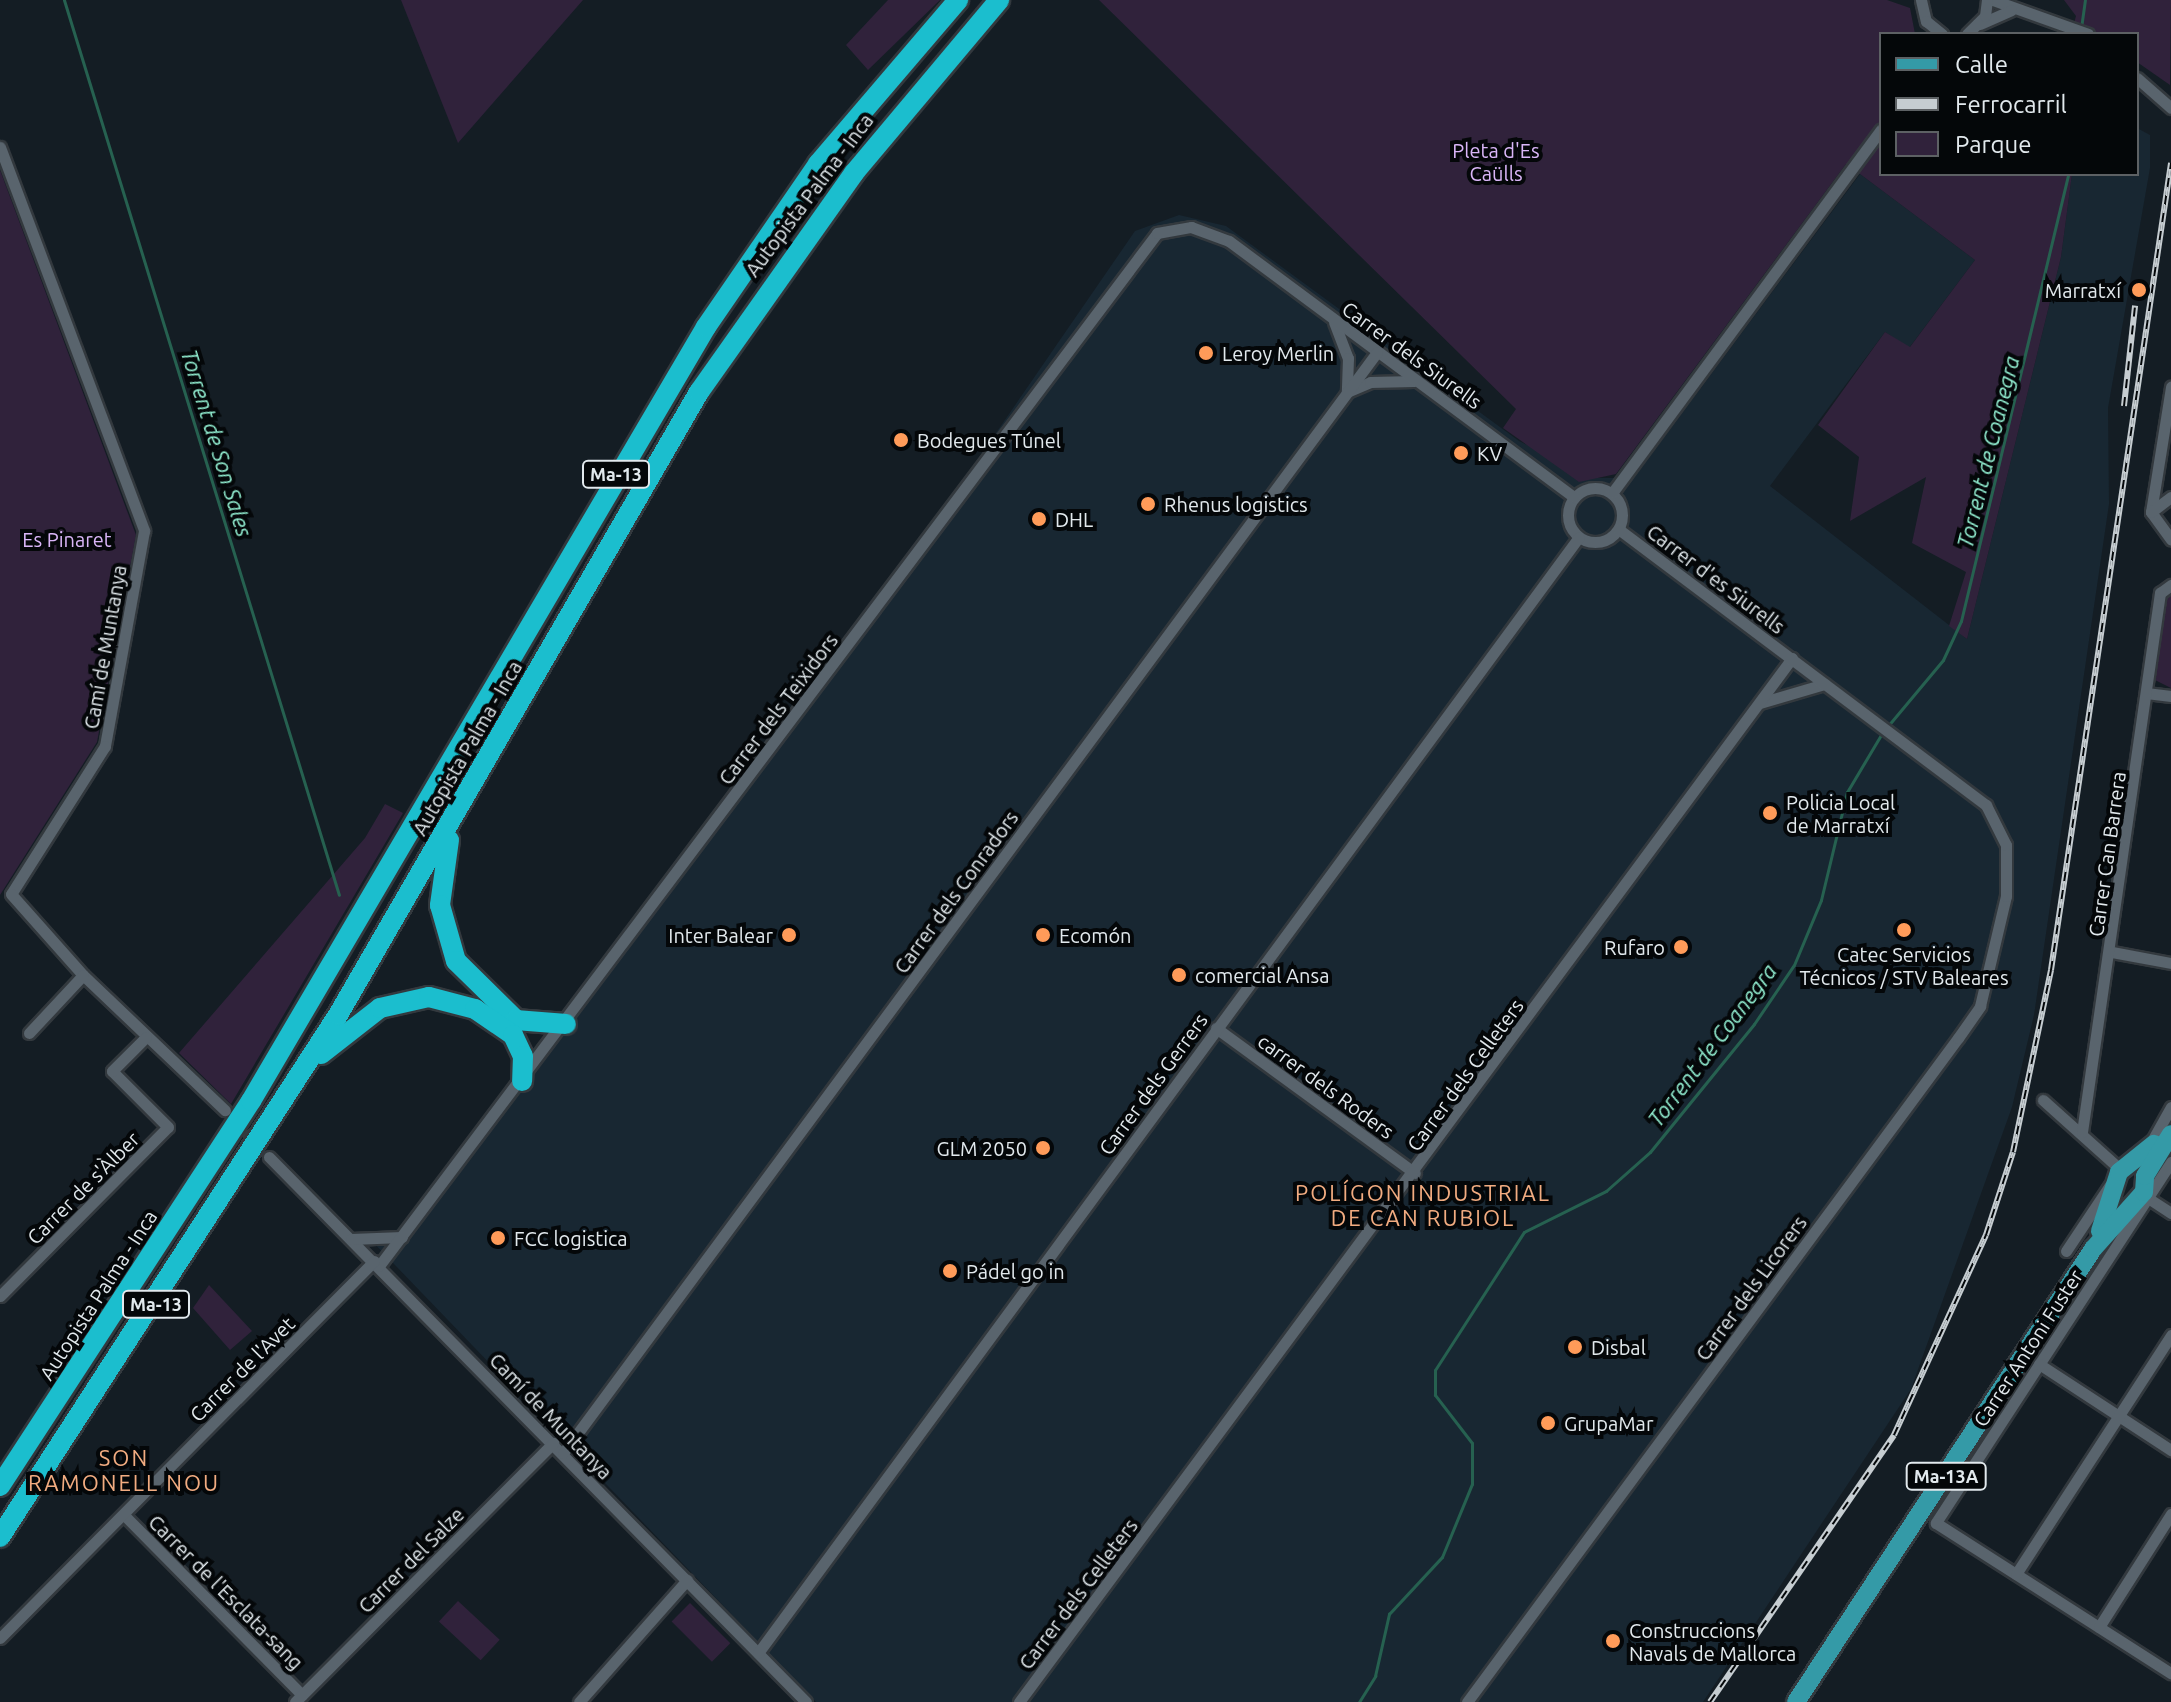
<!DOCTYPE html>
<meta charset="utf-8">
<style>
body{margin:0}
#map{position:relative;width:2171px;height:1702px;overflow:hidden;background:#141d24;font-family:Ubuntu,sans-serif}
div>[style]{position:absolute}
.built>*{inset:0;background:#182732}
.green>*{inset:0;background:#30223b;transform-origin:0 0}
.stream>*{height:3px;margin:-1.5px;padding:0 1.5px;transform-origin:1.5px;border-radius:1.5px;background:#266150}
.minor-tunnel>*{height:11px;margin-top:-5.5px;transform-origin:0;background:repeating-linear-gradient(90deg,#333c42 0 11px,transparent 0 16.5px)}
.roads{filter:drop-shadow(2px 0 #33393e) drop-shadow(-2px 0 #33393e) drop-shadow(0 2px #33393e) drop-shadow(0 -2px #33393e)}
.minor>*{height:11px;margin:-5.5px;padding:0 5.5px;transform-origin:5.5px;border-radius:5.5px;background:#59646d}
.minor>.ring{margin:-5.5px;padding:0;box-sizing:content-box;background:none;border:11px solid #59646d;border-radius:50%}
.primary>*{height:18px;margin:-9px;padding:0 9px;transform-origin:9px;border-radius:9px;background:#349aa7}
.motorway>*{height:20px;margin:-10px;padding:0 10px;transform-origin:10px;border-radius:10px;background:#1bbece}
.rail>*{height:6px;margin-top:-3px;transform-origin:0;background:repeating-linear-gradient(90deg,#040709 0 9px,#c6cdd1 0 18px);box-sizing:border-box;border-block:2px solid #c6cdd1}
.dots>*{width:22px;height:22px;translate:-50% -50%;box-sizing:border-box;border:4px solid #040709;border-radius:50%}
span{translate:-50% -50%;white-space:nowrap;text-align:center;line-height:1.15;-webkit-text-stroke:8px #040709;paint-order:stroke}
.shield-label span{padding:2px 6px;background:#040709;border:2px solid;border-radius:6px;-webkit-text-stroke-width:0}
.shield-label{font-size:18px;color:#e2e9ed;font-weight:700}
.park-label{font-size:20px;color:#dab6f8}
.street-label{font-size:20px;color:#e2e9ed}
.poi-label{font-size:20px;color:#e2e9ed}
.right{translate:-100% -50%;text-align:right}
.left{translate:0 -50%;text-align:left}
.water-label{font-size:22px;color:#91edd0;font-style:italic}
.neighbourhood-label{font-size:22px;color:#f2ac81;letter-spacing:2px}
.legend{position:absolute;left:1879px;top:32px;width:260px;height:144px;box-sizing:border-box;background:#040709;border:2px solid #5d6164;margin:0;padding:10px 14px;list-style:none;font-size:24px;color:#e2e9ed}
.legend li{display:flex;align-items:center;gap:16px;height:40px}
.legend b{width:40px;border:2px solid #5d6164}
</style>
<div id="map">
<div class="built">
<div style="clip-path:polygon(2137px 128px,2150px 135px,2150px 168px,2108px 408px,2109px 504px,2034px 1015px,2012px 1107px,1911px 1389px,1703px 1702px,816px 1702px,367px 1236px,400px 1229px,874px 610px,1135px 231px,1179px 215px,1226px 226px,1519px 441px,1595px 478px,1634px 478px,1860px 174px,1975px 260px,1909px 348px,1885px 332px,1770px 486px,1967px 639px,2061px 257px,2072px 174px,2137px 174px)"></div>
</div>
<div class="green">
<div style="clip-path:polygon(401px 0,583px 0,458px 143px)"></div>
<div style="clip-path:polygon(888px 0,940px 0,868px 70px,846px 45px)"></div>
<div style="clip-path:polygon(1099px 0,1887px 0,1910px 8px,1915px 34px,1881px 34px,1881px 174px,2072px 174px,2061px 257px,1967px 639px,1949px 626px,1966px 572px,1912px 543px,1926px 477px,1850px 521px,1859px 457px,1818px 425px,1885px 332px,1910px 347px,1975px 260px,1860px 174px,1846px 164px,1616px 474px,1579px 482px,1503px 428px,1516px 409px)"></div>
<div style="clip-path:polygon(2064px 0,2171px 0,2170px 85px,2137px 62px,2137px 34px,2071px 34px,2076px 16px)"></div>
<div style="clip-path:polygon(0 170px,136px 535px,97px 742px,0 895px)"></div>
<div style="clip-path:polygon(2160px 593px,2171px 594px,2171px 688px,2149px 677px)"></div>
<div style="clip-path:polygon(385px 804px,403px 813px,231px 1104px,179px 1053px,365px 838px)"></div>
<div style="clip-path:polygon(209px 1285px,252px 1331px,230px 1350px,193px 1308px)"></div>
<div style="left:458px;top:1601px;width:57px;height:28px;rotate:43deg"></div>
<div style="left:690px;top:1603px;width:57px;height:26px;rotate:45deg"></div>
</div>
<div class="stream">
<div style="left:64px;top:0;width:936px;rotate:72.92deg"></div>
<div style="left:2081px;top:28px;width:28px;rotate:-82deg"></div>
<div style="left:1887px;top:727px;width:87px;rotate:-50.1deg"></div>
<div style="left:1943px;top:660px;width:43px;rotate:-65.2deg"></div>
<div style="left:1961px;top:621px;width:460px;rotate:-76.5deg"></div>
<div style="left:1359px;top:1702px;width:31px;rotate:-58deg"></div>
<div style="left:1375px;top:1676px;width:64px;rotate:-77.3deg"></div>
<div style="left:1389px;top:1614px;width:78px;rotate:-47.1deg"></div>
<div style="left:1442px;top:1557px;width:79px;rotate:-67.7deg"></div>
<div style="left:1472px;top:1484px;width:41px;rotate:-90deg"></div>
<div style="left:1472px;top:1443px;width:61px;rotate:-127.6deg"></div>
<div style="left:1435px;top:1395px;width:25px;rotate:-90deg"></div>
<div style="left:1435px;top:1370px;width:164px;rotate:-57.2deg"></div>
<div style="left:1524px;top:1232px;width:92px;rotate:-26.6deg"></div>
<div style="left:1606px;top:1191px;width:59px;rotate:-41.6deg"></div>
<div style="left:1650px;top:1152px;width:165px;rotate:-50.9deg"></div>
<div style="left:1754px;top:1024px;width:71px;rotate:-55.9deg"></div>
<div style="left:1794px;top:965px;width:70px;rotate:-67.4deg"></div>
<div style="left:1821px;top:900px;width:111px;rotate:-76.5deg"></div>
<div style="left:1847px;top:792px;width:69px;rotate:-59.3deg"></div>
</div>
<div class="minor-tunnel">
<div style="left:234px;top:1119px;width:52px;rotate:47.4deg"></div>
</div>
<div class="roads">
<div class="minor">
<div style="left:1921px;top:0;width:22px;rotate:77deg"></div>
<div style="left:1926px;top:21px;width:21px;rotate:39deg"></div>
<div style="left:1993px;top:0;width:101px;rotate:19.7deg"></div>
<div style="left:1980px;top:24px;width:34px;rotate:-24deg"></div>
<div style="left:1967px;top:34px;width:25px;rotate:-45deg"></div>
<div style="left:1985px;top:16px;width:16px;rotate:-83deg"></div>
<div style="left:2137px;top:78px;width:45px;rotate:41.4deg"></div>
<div style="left:0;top:147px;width:410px;rotate:69.4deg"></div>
<div style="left:144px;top:531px;width:219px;rotate:100.3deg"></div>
<div style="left:105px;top:746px;width:175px;rotate:122.4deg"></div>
<div style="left:11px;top:894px;width:108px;rotate:48.4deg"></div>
<div style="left:83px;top:975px;width:196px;rotate:43.6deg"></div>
<div style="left:1334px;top:322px;width:39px;rotate:69deg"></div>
<div style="left:1348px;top:358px;width:34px;rotate:92deg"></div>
<div style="left:1347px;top:392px;width:25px;rotate:-23deg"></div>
<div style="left:1370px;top:382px;width:44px;rotate:-1.3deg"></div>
<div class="ring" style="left:1568px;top:488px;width:43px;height:43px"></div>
<div style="left:1612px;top:493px;width:452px;rotate:-53.5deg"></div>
<div style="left:2151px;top:512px;width:127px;rotate:-80.9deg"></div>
<div style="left:2151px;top:512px;width:34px;rotate:54deg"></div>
<div style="left:2151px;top:512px;width:25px;rotate:-37deg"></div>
<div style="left:2146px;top:693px;width:25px;rotate:7deg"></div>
<div style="left:1760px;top:703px;width:67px;rotate:-16.5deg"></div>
<div style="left:2112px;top:952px;width:60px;rotate:10.6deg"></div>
<div style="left:1216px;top:1028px;width:246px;rotate:36.1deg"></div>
<div style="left:29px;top:1033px;width:79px;rotate:-47deg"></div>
<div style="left:2043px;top:1100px;width:105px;rotate:41.9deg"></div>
<div style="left:2082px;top:1132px;width:545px;rotate:-81.77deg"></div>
<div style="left:2160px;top:593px;width:14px;rotate:-36deg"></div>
<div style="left:2148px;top:1148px;width:47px;rotate:-60.7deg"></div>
<div style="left:269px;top:1157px;width:765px;rotate:45.42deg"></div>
<div style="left:2171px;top:1162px;width:431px;rotate:123.1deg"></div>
<div style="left:1936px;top:1523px;width:279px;rotate:32.6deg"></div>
<div style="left:2151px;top:1200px;width:24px;rotate:33deg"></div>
<div style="left:351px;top:1239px;width:51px;rotate:-2.2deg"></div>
<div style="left:2066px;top:1251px;width:79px;rotate:-56.3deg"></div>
<div style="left:379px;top:1266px;width:1293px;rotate:-53.01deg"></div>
<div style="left:1157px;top:233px;width:35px;rotate:-10deg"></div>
<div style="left:1191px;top:227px;width:40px;rotate:20.2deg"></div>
<div style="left:1229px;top:241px;width:430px;rotate:36.6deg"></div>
<div style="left:0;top:1296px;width:238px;rotate:-45.2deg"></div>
<div style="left:168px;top:1127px;width:79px;rotate:-135deg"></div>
<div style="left:112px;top:1071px;width:48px;rotate:-45deg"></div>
<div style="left:2039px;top:1364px;width:158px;rotate:33.1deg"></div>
<div style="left:563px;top:1453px;width:1369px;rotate:-53.52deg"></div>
<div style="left:124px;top:1515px;width:253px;rotate:45.3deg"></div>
<div style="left:2016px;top:1574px;width:285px;rotate:-57deg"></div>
<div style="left:2099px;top:1627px;width:134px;rotate:-57.5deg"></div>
<div style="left:0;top:1638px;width:531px;rotate:-45.23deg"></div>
<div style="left:758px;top:1653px;width:1385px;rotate:-53.66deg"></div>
<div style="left:295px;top:1702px;width:366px;rotate:-45.1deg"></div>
<div style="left:579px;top:1702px;width:163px;rotate:-48.5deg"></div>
<div style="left:1019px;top:1702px;width:1299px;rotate:-53.48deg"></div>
<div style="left:1467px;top:1702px;width:826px;rotate:-53.52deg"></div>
<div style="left:1958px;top:1038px;width:39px;rotate:-55deg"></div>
<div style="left:1980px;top:1006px;width:113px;rotate:-76.7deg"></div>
<div style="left:2006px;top:896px;width:51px;rotate:-90deg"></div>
<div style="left:2006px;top:845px;width:45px;rotate:-116.6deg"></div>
<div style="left:1986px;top:805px;width:459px;rotate:-143.1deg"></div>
</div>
<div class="primary">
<div style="left:2100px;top:1231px;width:62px;rotate:-72.1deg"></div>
<div style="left:2119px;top:1172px;width:45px;rotate:-38.7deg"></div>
<div style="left:1796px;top:1702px;width:542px;rotate:-56.75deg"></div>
<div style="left:2093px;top:1249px;width:76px;rotate:-48.2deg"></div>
<div style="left:2144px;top:1192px;width:16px;rotate:-86deg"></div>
<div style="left:2145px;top:1176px;width:49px;rotate:-58.2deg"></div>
</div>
<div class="motorway">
<div style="left:449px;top:840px;width:66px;rotate:97.9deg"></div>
<div style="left:440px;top:905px;width:58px;rotate:74.1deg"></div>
<div style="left:456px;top:961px;width:84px;rotate:44.5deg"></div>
<div style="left:516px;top:1020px;width:50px;rotate:4.6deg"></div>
<div style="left:321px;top:1054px;width:75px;rotate:-37.9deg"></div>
<div style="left:380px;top:1008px;width:50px;rotate:-12.7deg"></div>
<div style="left:429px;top:997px;width:48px;rotate:14.6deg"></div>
<div style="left:475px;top:1009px;width:46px;rotate:34.4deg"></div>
<div style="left:513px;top:1035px;width:23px;rotate:65deg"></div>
<div style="left:523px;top:1056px;width:25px;rotate:92deg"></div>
<div style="left:0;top:1486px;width:460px;rotate:-56.9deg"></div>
<div style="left:251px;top:1101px;width:898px;rotate:-59.55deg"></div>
<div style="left:706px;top:327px;width:198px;rotate:-55.5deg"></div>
<div style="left:818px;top:164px;width:216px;rotate:-49.5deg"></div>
<div style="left:0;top:1537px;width:622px;rotate:-57.08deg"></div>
<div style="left:338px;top:1015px;width:720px;rotate:-59.91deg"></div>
<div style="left:699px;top:392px;width:268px;rotate:-54.7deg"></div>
<div style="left:854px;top:173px;width:226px;rotate:-50deg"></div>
</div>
</div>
<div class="rail">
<div style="left:2124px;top:406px;width:101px;rotate:-83.7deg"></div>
<div style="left:1710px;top:1702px;width:324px;rotate:-55.4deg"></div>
<div style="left:1894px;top:1435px;width:220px;rotate:-65.3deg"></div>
<div style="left:1986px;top:1235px;width:87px;rotate:-72deg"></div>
<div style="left:2013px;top:1152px;width:186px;rotate:-78.2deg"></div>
<div style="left:2051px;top:970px;width:816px;rotate:-81.54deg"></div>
</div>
<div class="dots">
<div style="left:2139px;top:290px;background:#ff9b59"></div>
<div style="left:1206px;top:353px;background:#ff9b59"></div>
<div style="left:901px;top:440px;background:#ff9b59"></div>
<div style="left:1461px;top:453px;background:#ff9b59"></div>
<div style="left:1148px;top:504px;background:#ff9b59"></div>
<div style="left:1039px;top:519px;background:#ff9b59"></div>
<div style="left:1770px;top:813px;background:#ff9b59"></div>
<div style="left:1904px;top:930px;background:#ff9b59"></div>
<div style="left:789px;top:935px;background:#ff9b59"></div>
<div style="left:1043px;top:935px;background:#ff9b59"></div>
<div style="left:1681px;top:947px;background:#ff9b59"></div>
<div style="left:1179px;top:975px;background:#ff9b59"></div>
<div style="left:1043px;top:1148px;background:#ff9b59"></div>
<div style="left:498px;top:1238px;background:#ff9b59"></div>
<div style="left:950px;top:1271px;background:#ff9b59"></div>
<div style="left:1575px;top:1347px;background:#ff9b59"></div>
<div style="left:1548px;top:1423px;background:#ff9b59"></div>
<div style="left:1613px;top:1641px;background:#ff9b59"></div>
</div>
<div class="shield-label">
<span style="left:616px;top:474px">Ma-13</span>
<span style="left:156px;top:1304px">Ma-13</span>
<span style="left:1946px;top:1476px">Ma-13A</span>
</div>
<div class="park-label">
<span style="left:1496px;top:162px">Pleta d'Es<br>Caülls</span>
<span style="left:67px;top:539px">Es Pinaret</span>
</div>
<div class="street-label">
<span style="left:809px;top:195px;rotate:-53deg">Autopista Palma - Inca</span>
<span style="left:1412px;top:355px;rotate:36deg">Carrer dels Siurells</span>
<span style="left:1716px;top:579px;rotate:37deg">Carrer d'es Siurells</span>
<span style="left:105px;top:647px;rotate:-80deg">Camí de Muntanya</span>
<span style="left:778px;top:709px;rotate:-53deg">Carrer dels Teixidors</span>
<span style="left:467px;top:748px;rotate:-60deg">Autopista Palma - Inca</span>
<span style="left:2107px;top:854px;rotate:-82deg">Carrer Can Barrera</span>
<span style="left:956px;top:892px;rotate:-54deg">Carrer dels Conradors</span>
<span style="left:1465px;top:1075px;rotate:-54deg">Carrer dels Celleters</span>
<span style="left:1153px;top:1084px;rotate:-54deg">Carrer dels Gerrers</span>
<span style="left:1326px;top:1086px;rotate:36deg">carrer dels Roders</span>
<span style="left:83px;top:1188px;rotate:-45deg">Carrer de s'Àlber</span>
<span style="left:1751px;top:1288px;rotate:-54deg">Carrer dels Licorers</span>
<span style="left:98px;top:1295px;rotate:-57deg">Autopista Palma - Inca</span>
<span style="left:2028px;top:1348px;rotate:-57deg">Carrer Antoni Fuster</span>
<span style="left:242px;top:1369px;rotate:-45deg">Carrer de l'Avet</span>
<span style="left:551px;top:1416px;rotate:46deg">Camí de Muntanya</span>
<span style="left:411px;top:1560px;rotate:-45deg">Carrer del Salze</span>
<span style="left:226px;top:1592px;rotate:45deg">Carrer de l'Esclata-sang</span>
<span style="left:1078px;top:1594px;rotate:-53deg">Carrer dels Celleters</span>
</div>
<div class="poi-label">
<span class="right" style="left:2121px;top:290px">Marratxí</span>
<span class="left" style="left:1222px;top:353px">Leroy Merlin</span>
<span class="left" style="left:917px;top:440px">Bodegues Túnel</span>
<span class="left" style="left:1477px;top:453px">KV</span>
<span class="left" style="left:1164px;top:504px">Rhenus logistics</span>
<span class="left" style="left:1055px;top:519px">DHL</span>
<span class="left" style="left:1786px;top:814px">Policia Local<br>de Marratxí</span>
<span class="right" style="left:773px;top:935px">Inter Balear</span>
<span class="left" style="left:1059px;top:935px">Ecomón</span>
<span class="right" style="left:1665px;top:947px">Rufaro</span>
<span style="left:1904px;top:966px">Catec Servicios<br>Técnicos / STV Baleares</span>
<span class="left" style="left:1195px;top:975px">comercial Ansa</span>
<span class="right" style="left:1027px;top:1148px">GLM 2050</span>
<span class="left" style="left:514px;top:1238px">FCC logistica</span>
<span class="left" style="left:966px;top:1271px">Pádel go in</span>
<span class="left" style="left:1591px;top:1347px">Disbal</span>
<span class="left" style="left:1564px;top:1423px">GrupaMar</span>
<span class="left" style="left:1629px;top:1642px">Construccions<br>Navals de Mallorca</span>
</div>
<div class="water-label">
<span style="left:217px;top:443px;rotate:73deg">Torrent de Son Sales</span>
<span style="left:1988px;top:452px;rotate:-76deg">Torrent de Coanegra</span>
<span style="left:1712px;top:1045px;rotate:-53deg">Torrent de Coanegra</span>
</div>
<div class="neighbourhood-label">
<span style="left:1423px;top:1205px">POLÍGON INDUSTRIAL<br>DE CAN RUBIOL</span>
<span style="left:124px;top:1470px">SON<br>RAMONELL NOU</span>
</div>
<ul class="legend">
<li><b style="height:10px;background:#349aa7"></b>Calle</li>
<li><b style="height:10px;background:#c6cdd1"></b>Ferrocarril</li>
<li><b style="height:22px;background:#30223b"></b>Parque</li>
</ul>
</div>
